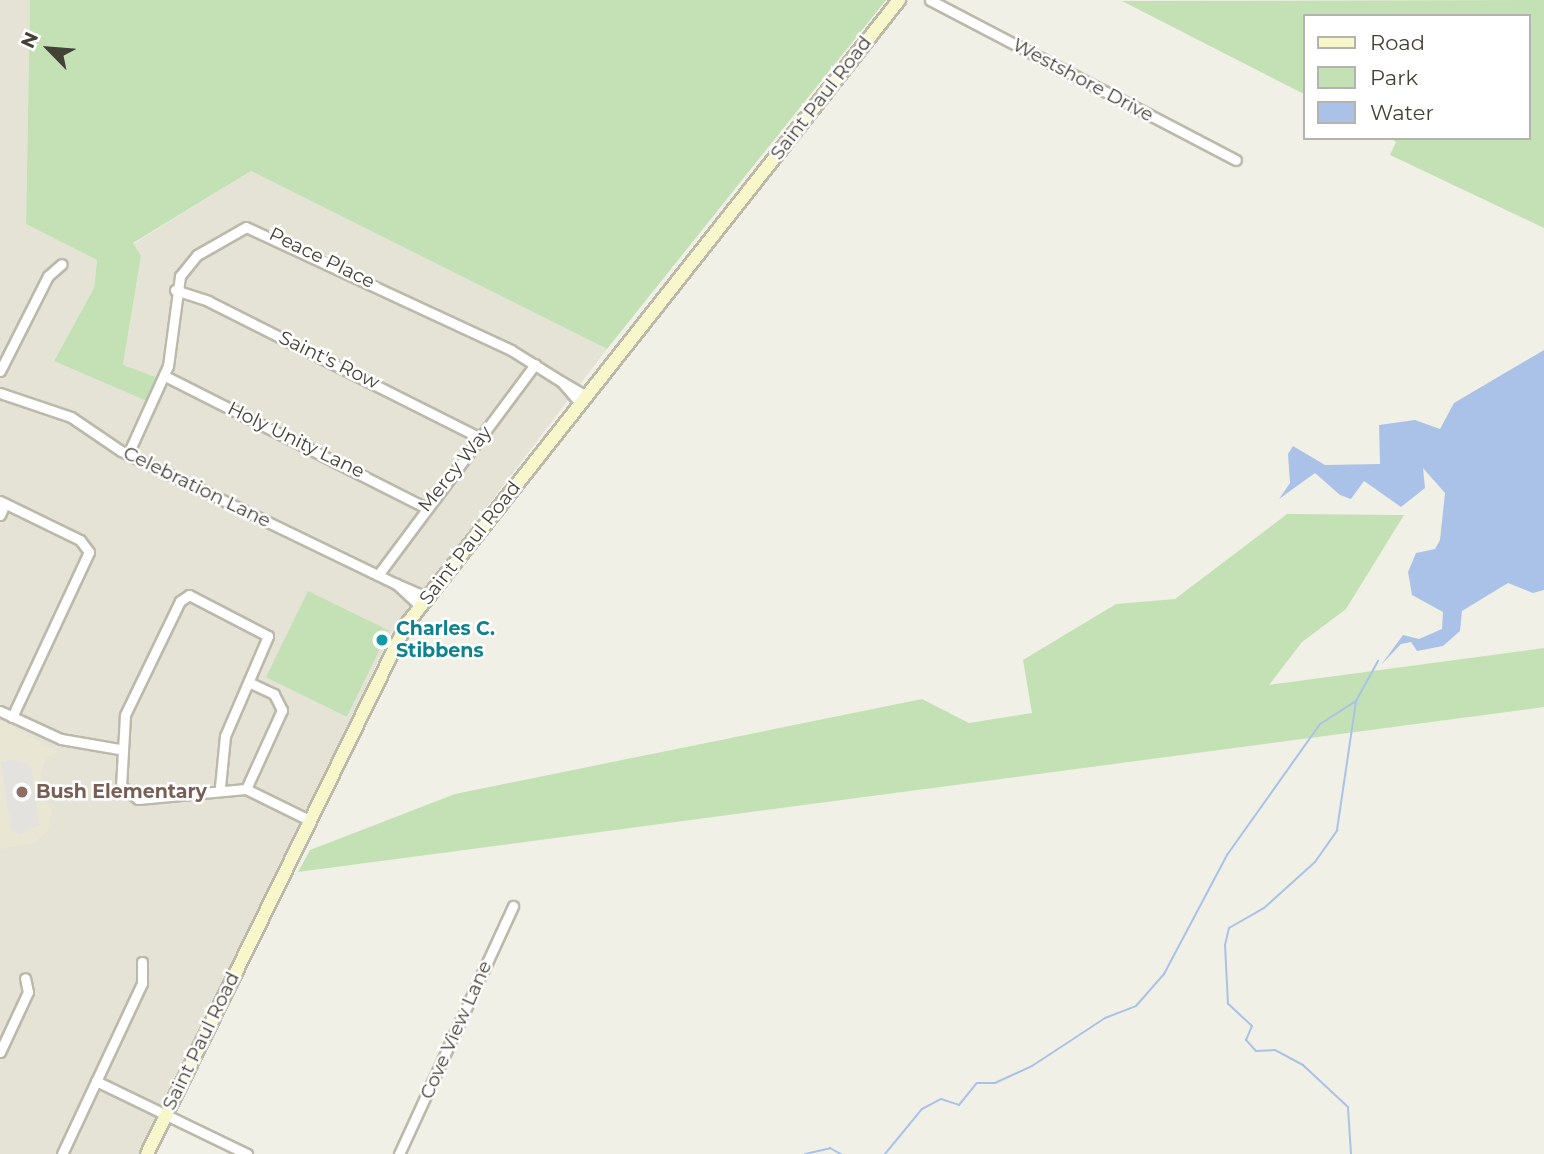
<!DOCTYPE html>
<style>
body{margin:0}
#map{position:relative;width:1544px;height:1154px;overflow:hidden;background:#f1f0e7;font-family:Montserrat,sans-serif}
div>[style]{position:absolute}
.residential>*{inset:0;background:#e5e3d6}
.education>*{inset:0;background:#e9e7d3}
.green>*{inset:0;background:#c4e1b5;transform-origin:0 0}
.parking>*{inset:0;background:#e3e2df}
.water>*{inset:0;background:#aac2e7}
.stream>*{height:2px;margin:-1px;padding:0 1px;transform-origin:1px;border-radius:1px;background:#aac2e7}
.roads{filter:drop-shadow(2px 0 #bcb9ab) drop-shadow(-2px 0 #bcb9ab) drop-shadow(0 2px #bcb9ab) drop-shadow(0 -2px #bcb9ab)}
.street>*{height:9px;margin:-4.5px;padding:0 4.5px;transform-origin:4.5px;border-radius:4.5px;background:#fff}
.secondary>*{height:12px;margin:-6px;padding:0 6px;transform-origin:6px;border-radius:6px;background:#f8f6cb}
.dots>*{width:19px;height:19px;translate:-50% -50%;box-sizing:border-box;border:4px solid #fff;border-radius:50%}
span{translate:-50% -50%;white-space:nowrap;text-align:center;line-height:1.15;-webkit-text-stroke:5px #fff;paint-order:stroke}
.street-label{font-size:19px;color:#444137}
.culture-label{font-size:19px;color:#0d838f;font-weight:700}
.left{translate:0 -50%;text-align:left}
.education-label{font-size:19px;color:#785e54;font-weight:700}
.legend{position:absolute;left:1303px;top:14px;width:228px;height:126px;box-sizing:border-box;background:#fff;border:2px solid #b4b3af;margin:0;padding:9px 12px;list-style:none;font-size:21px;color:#444137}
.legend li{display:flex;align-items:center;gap:14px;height:35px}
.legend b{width:35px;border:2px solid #b4b3af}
.north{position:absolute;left:14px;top:14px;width:70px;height:70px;-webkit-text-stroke:5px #fff;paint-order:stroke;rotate:295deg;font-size:19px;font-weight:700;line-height:28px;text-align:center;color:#444137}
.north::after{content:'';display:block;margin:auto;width:24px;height:32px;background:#444137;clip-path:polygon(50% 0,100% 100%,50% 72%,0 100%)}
</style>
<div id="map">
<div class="residential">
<div style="clip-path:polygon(0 0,30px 0,26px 224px,97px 260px,94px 288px,54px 361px,123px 365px,141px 256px,133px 244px,251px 171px,607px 349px,392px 632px,145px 1154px,0 1154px)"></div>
</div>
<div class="education">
<div style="clip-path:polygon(0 720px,57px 752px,45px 757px,41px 775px,44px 802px,52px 808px,48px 831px,32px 844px,0 849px)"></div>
</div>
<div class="green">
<div style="clip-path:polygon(30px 0,886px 0,607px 349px,251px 171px,133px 243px,141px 256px,123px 365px,158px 378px,147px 401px,54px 361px,94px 288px,97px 260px,26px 224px)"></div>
<div style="clip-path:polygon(1544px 0,1544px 228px,1390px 155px,1396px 142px,1390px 138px,1528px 138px,1528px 16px,1304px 16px,1304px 94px,1122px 1px)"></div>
<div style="clip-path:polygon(1287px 514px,1404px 515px,1346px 609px,1302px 642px,1269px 685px,1544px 648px,1544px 707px,298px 872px,310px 850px,455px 794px,922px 699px,969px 723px,1032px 713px,1023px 660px,1116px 604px,1175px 599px)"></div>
<div style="left:308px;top:591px;width:90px;height:96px;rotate:26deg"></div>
</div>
<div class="parking">
<div style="clip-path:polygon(17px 759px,31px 766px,39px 825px,19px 835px,11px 830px,1px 762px)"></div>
</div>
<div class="water">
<div style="clip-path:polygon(1544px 350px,1544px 590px,1533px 593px,1508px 583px,1462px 611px,1460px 631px,1443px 646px,1417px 651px,1411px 642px,1401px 644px,1381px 665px,1403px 635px,1419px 639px,1442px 629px,1443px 612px,1412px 595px,1408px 572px,1416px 553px,1435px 549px,1440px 540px,1445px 493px,1423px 468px,1425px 488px,1401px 507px,1364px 481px,1351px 499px,1340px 495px,1315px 473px,1279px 499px,1290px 483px,1288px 454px,1293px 446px,1325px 465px,1380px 464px,1379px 425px,1415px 420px,1440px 429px,1454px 403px)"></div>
</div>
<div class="stream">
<div style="left:805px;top:1154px;width:26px;rotate:-13deg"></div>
<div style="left:830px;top:1148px;width:13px;rotate:29deg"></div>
<div style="left:885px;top:1154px;width:58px;rotate:-50.6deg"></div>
<div style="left:922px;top:1109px;width:21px;rotate:-28deg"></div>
<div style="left:941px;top:1099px;width:19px;rotate:18deg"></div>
<div style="left:959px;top:1105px;width:28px;rotate:-51deg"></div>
<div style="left:977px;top:1083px;width:18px"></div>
<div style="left:995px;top:1083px;width:41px;rotate:-24.7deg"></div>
<div style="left:1032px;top:1066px;width:87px;rotate:-33.3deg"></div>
<div style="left:1105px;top:1018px;width:33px;rotate:-21deg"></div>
<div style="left:1136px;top:1006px;width:43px;rotate:-48.8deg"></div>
<div style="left:1164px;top:974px;width:135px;rotate:-62.1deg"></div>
<div style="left:1227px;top:855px;width:161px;rotate:-54.6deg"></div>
<div style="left:1320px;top:724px;width:43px;rotate:-32.6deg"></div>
<div style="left:1351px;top:1154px;width:47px;rotate:-93.7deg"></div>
<div style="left:1348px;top:1107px;width:62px;rotate:-137deg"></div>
<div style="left:1303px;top:1065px;width:32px;rotate:-152deg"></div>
<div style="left:1275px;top:1050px;width:19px;rotate:177deg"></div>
<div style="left:1256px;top:1051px;width:15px;rotate:-132deg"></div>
<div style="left:1246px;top:1040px;width:15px;rotate:-67deg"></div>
<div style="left:1252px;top:1026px;width:33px;rotate:-137deg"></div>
<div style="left:1228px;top:1004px;width:59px;rotate:-92.9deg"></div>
<div style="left:1225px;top:945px;width:17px;rotate:-77deg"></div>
<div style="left:1229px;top:928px;width:40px;rotate:-29.7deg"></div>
<div style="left:1264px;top:908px;width:69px;rotate:-42deg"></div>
<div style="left:1315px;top:862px;width:39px;rotate:-55deg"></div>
<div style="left:1337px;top:830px;width:130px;rotate:-81.6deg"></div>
<div style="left:1356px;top:701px;width:46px;rotate:-61.2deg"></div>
</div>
<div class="roads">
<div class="street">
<div style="left:930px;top:0;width:345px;rotate:27.6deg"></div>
<div style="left:175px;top:290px;width:35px;rotate:18deg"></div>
<div style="left:208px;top:301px;width:305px;rotate:26.7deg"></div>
<div style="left:0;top:371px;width:106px;rotate:-63.2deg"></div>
<div style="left:48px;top:276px;width:18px;rotate:-41deg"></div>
<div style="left:165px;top:376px;width:290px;rotate:26.8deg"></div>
<div style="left:0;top:393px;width:75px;rotate:18.7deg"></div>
<div style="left:71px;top:417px;width:60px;rotate:34.2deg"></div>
<div style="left:121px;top:451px;width:305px;rotate:25.8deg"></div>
<div style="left:580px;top:403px;width:28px;rotate:-131deg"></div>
<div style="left:562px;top:382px;width:28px;rotate:30deg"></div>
<div style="left:128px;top:454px;width:97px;rotate:-65.6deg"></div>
<div style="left:168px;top:366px;width:91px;rotate:-82.4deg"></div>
<div style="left:180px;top:276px;width:27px;rotate:-51deg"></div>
<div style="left:197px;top:255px;width:56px;rotate:-29.7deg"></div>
<div style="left:246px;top:227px;width:292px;rotate:24.9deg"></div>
<div style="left:511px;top:350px;width:60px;rotate:32.1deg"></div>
<div style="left:0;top:501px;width:89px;rotate:26deg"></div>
<div style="left:80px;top:540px;width:15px;rotate:53deg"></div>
<div style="left:89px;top:552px;width:182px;rotate:115deg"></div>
<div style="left:0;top:515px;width:12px;rotate:-66deg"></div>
<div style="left:378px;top:575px;width:263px;rotate:-53.3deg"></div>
<div style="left:420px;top:606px;width:33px;rotate:-137deg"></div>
<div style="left:396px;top:584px;width:33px;rotate:23deg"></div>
<div style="left:0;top:711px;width:67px;rotate:24.7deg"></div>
<div style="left:61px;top:739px;width:59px;rotate:9.8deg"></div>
<div style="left:220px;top:787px;width:51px;rotate:-84.4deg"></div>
<div style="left:225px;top:736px;width:109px;rotate:-66.7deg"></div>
<div style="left:268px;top:636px;width:89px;rotate:-152.6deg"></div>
<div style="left:189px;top:595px;width:11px;rotate:146deg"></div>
<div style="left:180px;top:601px;width:127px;rotate:115.8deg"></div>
<div style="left:125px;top:715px;width:71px;rotate:93.2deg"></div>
<div style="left:121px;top:786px;width:21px;rotate:37deg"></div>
<div style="left:138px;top:799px;width:108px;rotate:-5.3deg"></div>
<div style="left:246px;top:789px;width:70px;rotate:26.2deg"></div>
<div style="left:246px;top:789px;width:87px;rotate:-65.5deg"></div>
<div style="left:282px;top:710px;width:18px;rotate:-117deg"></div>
<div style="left:274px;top:694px;width:26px;rotate:-155deg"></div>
<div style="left:0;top:1052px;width:66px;rotate:-65deg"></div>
<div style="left:28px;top:992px;width:14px;rotate:-102deg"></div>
<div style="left:96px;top:1081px;width:168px;rotate:25.8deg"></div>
<div style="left:62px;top:1154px;width:189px;rotate:-64.9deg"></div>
<div style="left:142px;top:983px;width:21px;rotate:-90deg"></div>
<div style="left:399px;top:1154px;width:273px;rotate:-65.3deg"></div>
</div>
<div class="secondary">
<div style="left:147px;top:1154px;width:589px;rotate:-63.91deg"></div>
<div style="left:406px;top:625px;width:796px;rotate:-51.73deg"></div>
</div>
</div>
<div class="dots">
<div style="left:382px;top:640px;background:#0f9aa8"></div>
<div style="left:22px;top:792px;background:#8d6e63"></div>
</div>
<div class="street-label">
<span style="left:1083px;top:80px;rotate:28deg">Westshore Drive</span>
<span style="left:821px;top:98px;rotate:-52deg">Saint Paul Road</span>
<span style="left:322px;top:258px;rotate:26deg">Peace Place</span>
<span style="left:329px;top:360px;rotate:26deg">Saint's Row</span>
<span style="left:296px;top:440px;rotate:26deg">Holy Unity Lane</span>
<span style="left:455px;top:469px;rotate:-51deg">Mercy Way</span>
<span style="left:197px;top:487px;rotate:26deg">Celebration Lane</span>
<span style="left:470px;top:543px;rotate:-52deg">Saint Paul Road</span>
<span style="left:456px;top:1030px;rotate:-66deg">Cove View Lane</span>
<span style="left:201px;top:1041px;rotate:-64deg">Saint Paul Road</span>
</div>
<div class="culture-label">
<span class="left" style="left:396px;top:640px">Charles C.<br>Stibbens</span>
</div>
<div class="education-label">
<span class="left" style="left:36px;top:792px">Bush Elementary</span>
</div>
<ul class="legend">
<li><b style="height:9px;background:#f8f6cb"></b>Road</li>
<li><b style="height:19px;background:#c4e1b5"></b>Park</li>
<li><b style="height:19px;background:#aac2e7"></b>Water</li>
</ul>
<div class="north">N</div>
</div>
